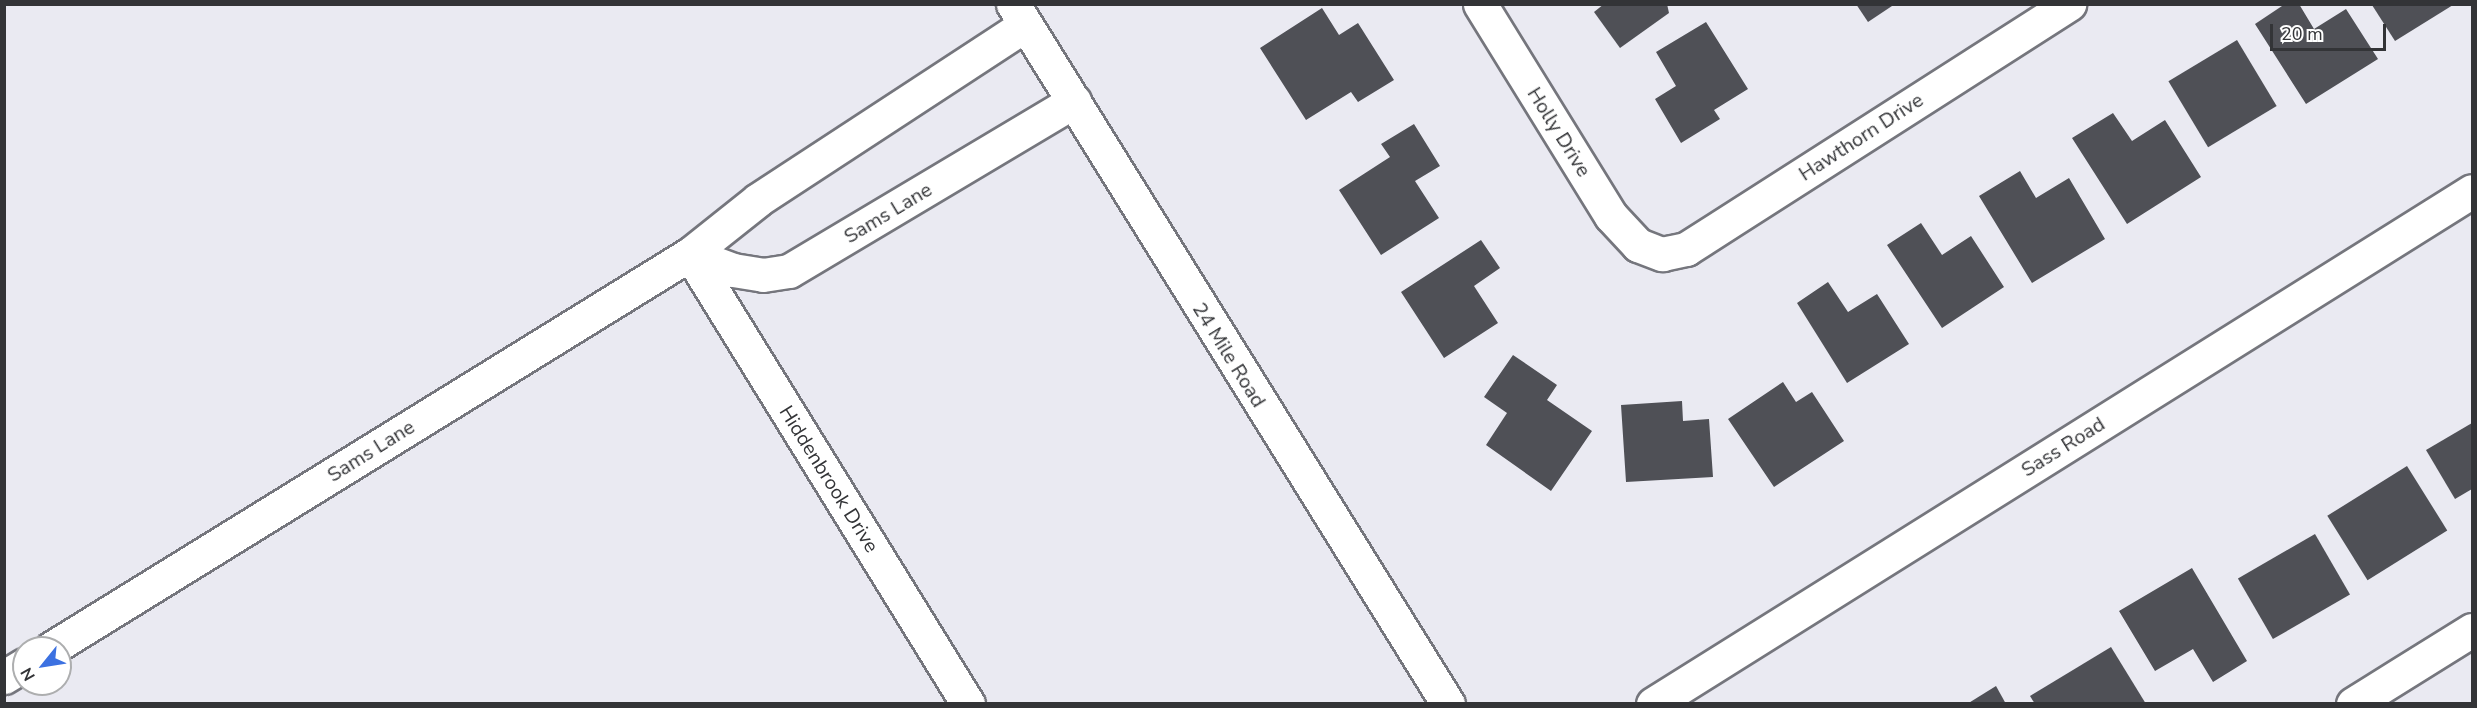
<!DOCTYPE html>
<style>
body{margin:0}
#map{position:relative;width:2477px;height:708px;overflow:hidden;background:#eaeaf2;font-family:"Nunito Sans",sans-serif}
div>[style]{position:absolute}
.building>*{inset:0;background:#4f5056;transform-origin:0 0}
.roads{filter:drop-shadow(2px 0 #75767d) drop-shadow(-2px 0 #75767d) drop-shadow(0 2px #75767d) drop-shadow(0 -2px #75767d)}
.minor>*{height:33px;margin:-16.5px;padding:0 16.5px;transform-origin:16.5px;border-radius:16.5px;background:#fff}
span{translate:-50% -50%;white-space:nowrap;text-align:center;line-height:1.15;-webkit-text-stroke:6px #fff;paint-order:stroke}
.street-label{font-size:20px;color:#333437}
.frame{position:absolute;inset:0;border:6px solid #333437;pointer-events:none}
.north{position:absolute;left:12px;top:636px;width:60px;height:60px;box-sizing:border-box;background:#fff;border:2px solid #adaeaf;border-radius:50%;rotate:240deg;font-size:16px;font-weight:700;line-height:24px;text-align:center;color:#333437}
.north::after{content:'';display:block;margin:auto;width:21px;height:27px;background:#3c71e1;clip-path:polygon(50% 0,100% 100%,50% 72%,0 100%)}
.scale{position:absolute;left:2270px;top:24px;width:116px;height:27px;box-sizing:border-box;border:3px solid #333437;border-top:0;padding-left:8px;font-size:18px;line-height:21px;white-space:nowrap;color:#333437;-webkit-text-stroke:4px #fff;paint-order:stroke}
</style>
<div id="map">
<div class="building">
<div style="clip-path:polygon(1604px 4px,1667px 4px,1669px 13px,1620px 48px,1594px 12px)"></div>
<div style="clip-path:polygon(1856px 4px,1895px 4px,1868px 22px)"></div>
<div style="clip-path:polygon(2285px 4px,2299px 4px,2314px 29px,2346px 9px,2378px 59px,2306px 104px,2255px 24px)"></div>
<div style="clip-path:polygon(2372px 5px,2453px 5px,2395px 41px)"></div>
<div style="clip-path:polygon(1322px 8px,1339px 35px,1358px 23px,1394px 80px,1358px 102px,1351px 92px,1306px 120px,1260px 48px)"></div>
<div style="clip-path:polygon(1706px 22px,1748px 89px,1714px 110px,1720px 119px,1681px 143px,1655px 99px,1676px 86px,1656px 52px)"></div>
<div style="left:2237px;top:40px;width:77px;height:80px;rotate:59deg"></div>
<div style="clip-path:polygon(2113px 113px,2132px 141px,2165px 120px,2201px 177px,2127px 224px,2072px 138px)"></div>
<div style="clip-path:polygon(1414px 124px,1440px 166px,1415px 181px,1439px 218px,1381px 255px,1339px 190px,1390px 157px,1381px 144px)"></div>
<div style="clip-path:polygon(2020px 171px,2036px 198px,2069px 178px,2105px 239px,2032px 283px,1979px 196px)"></div>
<div style="clip-path:polygon(1921px 223px,1942px 255px,1971px 236px,2004px 287px,1942px 328px,1887px 245px)"></div>
<div style="clip-path:polygon(1481px 240px,1500px 268px,1474px 286px,1498px 323px,1444px 358px,1401px 292px)"></div>
<div style="clip-path:polygon(1828px 282px,1848px 312px,1877px 294px,1909px 344px,1847px 383px,1797px 303px)"></div>
<div style="clip-path:polygon(1513px 355px,1557px 385px,1547px 400px,1592px 431px,1551px 491px,1486px 445px,1507px 413px,1484px 397px)"></div>
<div style="clip-path:polygon(1783px 382px,1796px 402px,1812px 392px,1844px 441px,1774px 487px,1728px 419px)"></div>
<div style="clip-path:polygon(1682px 401px,1683px 421px,1709px 419px,1713px 477px,1626px 482px,1621px 405px)"></div>
<div style="clip-path:polygon(2472px 423px,2472px 489px,2455px 499px,2426px 450px)"></div>
<div style="left:2407px;top:466px;width:76px;height:94px;rotate:58deg"></div>
<div style="left:2315px;top:534px;width:70px;height:89px;rotate:60deg"></div>
<div style="clip-path:polygon(2192px 568px,2247px 661px,2213px 682px,2193px 649px,2155px 671px,2119px 611px)"></div>
<div style="clip-path:polygon(2111px 647px,2146px 704px,2035px 704px,2030px 696px)"></div>
<div style="clip-path:polygon(1996px 686px,2006px 704px,1967px 704px)"></div>
</div>
<div class="roads">
<div class="minor">
<div style="left:1013px;top:4px;width:824px;rotate:58.14deg"></div>
<div style="left:1480px;top:4px;width:249px;rotate:58.3deg"></div>
<div style="left:1611px;top:216px;width:40px;rotate:47deg"></div>
<div style="left:1638px;top:245px;width:26px;rotate:21deg"></div>
<div style="left:1662px;top:254px;width:25px;rotate:-12deg"></div>
<div style="left:1686px;top:249px;width:455px;rotate:-32.6deg"></div>
<div style="left:1025px;top:25px;width:319px;rotate:146.8deg"></div>
<div style="left:758px;top:200px;width:87px;rotate:141.5deg"></div>
<div style="left:690px;top:254px;width:46px;rotate:20.4deg"></div>
<div style="left:733px;top:270px;width:30px;rotate:9deg"></div>
<div style="left:763px;top:275px;width:26px;rotate:-9deg"></div>
<div style="left:789px;top:271px;width:332px;rotate:-30.8deg"></div>
<div style="left:52px;top:648px;width:750px;rotate:-31.7deg"></div>
<div style="left:690px;top:254px;width:529px;rotate:58.29deg"></div>
<div style="left:4px;top:677px;width:23px;rotate:-31deg"></div>
<div style="left:1653px;top:704px;width:966px;rotate:-32.06deg"></div>
<div style="left:2353px;top:704px;width:140px;rotate:-31.9deg"></div>
</div>
</div>
<div class="street-label">
<span style="left:1559px;top:132px;rotate:58deg">Holly Drive</span>
<span style="left:1861px;top:137px;rotate:-33deg">Hawthorn Drive</span>
<span style="left:888px;top:213px;rotate:-31deg">Sams Lane</span>
<span style="left:1229px;top:355px;rotate:58deg">24 Mile Road</span>
<span style="left:2063px;top:447px;rotate:-32deg">Sass Road</span>
<span style="left:371px;top:451px;rotate:-32deg">Sams Lane</span>
<span style="left:829px;top:479px;rotate:58deg">Hiddenbrook Drive</span>
</div>
<div class="frame"></div>
<div class="north">N</div>
<div class="scale">20 m</div>
</div>
